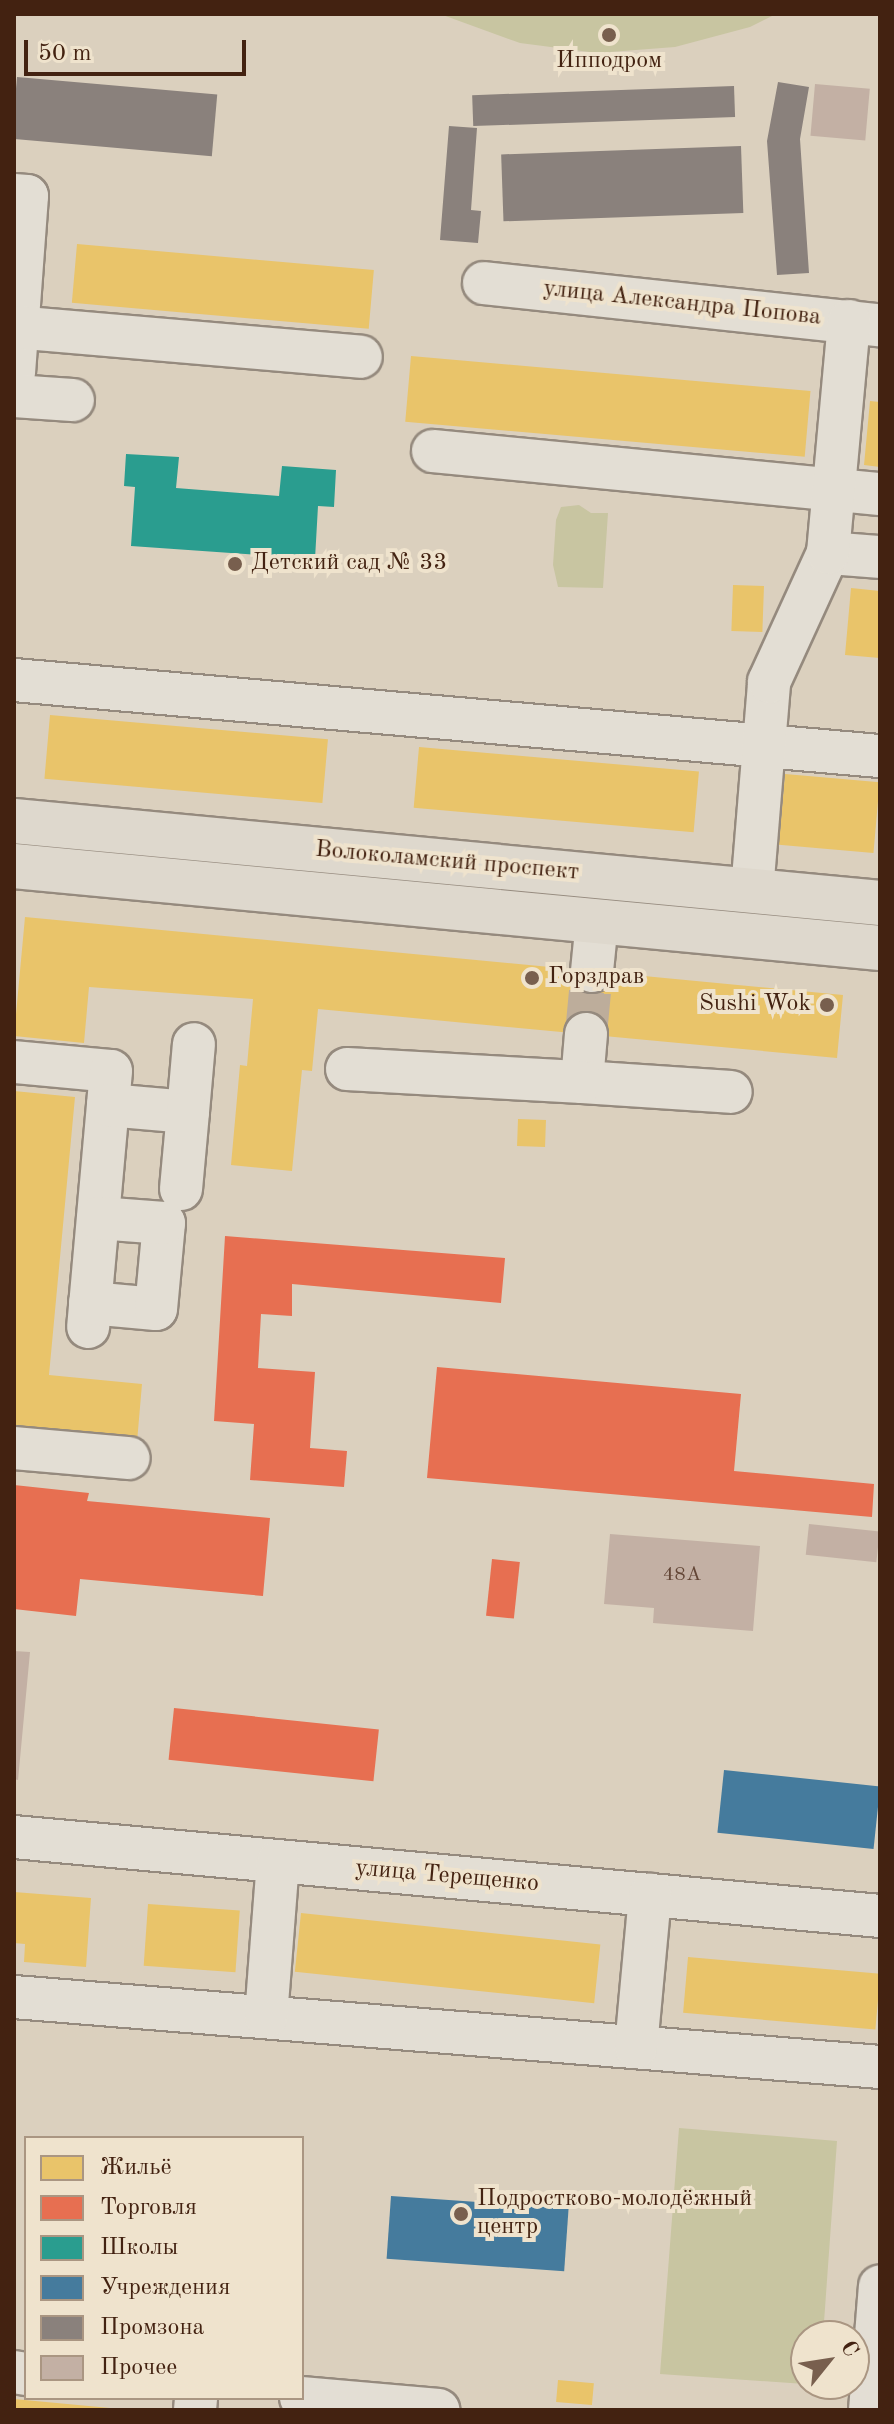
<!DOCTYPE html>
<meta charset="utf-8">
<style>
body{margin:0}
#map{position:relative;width:894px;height:2424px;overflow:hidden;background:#dbd0be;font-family:"Old Standard TT",serif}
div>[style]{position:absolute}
.green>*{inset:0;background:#c8c5a1}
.homes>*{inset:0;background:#e9c46a;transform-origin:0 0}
.shops>*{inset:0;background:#e76f51;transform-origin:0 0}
.schools>*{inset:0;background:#2a9d8f}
.public>*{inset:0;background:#457b9d;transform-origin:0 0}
.industry>*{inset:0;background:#8a817c;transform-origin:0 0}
.building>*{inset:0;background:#c3b0a4;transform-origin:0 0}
.minor-tunnel>*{height:42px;margin-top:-21px;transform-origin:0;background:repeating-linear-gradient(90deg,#bdad9b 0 42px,transparent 0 63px)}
.roads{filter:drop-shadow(2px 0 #958a7e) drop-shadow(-2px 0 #958a7e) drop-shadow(0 2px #958a7e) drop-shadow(0 -2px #958a7e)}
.minor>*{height:42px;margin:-21px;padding:0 21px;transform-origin:21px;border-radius:21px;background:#e3ded4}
.major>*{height:44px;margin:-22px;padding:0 22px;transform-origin:22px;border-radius:22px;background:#ded8cd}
.dots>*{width:22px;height:22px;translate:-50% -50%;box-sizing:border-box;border:4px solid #efe3cd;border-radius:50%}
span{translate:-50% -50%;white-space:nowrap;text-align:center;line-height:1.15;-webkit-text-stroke:8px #efe3cd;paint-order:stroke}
.number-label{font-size:20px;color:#634636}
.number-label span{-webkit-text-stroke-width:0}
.poi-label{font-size:24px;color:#432211}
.left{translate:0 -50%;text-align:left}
.right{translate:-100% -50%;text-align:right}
.street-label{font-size:24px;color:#432211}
.frame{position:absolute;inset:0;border:16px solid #432211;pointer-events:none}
.legend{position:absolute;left:24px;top:2136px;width:280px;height:264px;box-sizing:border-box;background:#efe3cd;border:2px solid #aa9682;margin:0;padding:10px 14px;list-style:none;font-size:24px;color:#432211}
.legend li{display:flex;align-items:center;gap:16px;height:40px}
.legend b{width:40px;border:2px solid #aa9682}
.north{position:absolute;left:790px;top:2320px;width:80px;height:80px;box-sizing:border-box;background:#efe3cd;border:2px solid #aa9682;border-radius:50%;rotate:60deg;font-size:22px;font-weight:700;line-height:32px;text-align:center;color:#432211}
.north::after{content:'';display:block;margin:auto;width:28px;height:36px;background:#785f4e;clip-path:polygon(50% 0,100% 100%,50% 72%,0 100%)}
.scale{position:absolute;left:24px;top:40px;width:222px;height:36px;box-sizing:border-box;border:4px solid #432211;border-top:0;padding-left:10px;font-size:24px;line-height:28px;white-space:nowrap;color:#432211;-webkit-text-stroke:6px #efe3cd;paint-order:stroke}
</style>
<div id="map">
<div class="green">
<div style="clip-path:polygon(440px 14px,776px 14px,750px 27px,675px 47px,597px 53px,520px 43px)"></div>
<div style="clip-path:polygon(579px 505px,591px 513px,608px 513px,603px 588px,558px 587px,553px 565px,556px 520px,561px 507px)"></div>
<div style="clip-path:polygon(679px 2128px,837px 2141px,823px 2336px,806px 2336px,806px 2384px,819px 2385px,660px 2374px)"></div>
</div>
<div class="homes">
<div style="left:77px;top:244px;width:298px;height:59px;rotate:5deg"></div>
<div style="left:411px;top:356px;width:401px;height:66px;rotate:5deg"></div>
<div style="clip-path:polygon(870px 401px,880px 402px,880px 467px,864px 465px)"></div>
<div style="left:733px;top:585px;width:31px;height:46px;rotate:2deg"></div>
<div style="clip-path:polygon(851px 588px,880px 591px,880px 658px,845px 655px)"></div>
<div style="left:50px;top:715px;width:279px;height:64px;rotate:5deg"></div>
<div style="left:419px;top:747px;width:281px;height:61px;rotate:5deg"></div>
<div style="left:785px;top:774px;width:95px;height:71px;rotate:5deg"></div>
<div style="clip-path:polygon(25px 917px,843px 995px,837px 1058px,318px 1009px,312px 1071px,302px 1070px,292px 1171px,231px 1165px,240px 1065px,247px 1066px,253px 999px,89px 987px,84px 1043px,14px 1036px)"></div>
<div style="clip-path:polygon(14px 1091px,75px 1097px,49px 1375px,142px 1384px,137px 1442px,14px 1431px)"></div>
<div style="left:518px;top:1119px;width:28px;height:27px;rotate:2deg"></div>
<div style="clip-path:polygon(14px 1892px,91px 1898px,86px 1967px,24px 1962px,25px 1944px,14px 1943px)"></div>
<div style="left:148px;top:1904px;width:92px;height:62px;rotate:4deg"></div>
<div style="left:301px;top:1913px;width:301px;height:59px;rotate:6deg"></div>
<div style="left:688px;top:1957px;width:193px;height:56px;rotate:5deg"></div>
<div style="left:558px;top:2380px;width:36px;height:22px;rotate:5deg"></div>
<div style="clip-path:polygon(14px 2399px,110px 2408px,110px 2410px,14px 2410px)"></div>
</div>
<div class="shops">
<div style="clip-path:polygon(225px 1236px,505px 1258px,501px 1303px,292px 1284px,292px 1316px,261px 1314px,258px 1368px,315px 1372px,310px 1448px,347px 1451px,344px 1487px,250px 1480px,254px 1424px,214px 1421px)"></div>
<div style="clip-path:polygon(437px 1367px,741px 1394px,734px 1471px,874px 1484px,872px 1517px,427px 1478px)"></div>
<div style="clip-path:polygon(14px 1485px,89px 1493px,87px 1501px,270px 1518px,263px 1596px,80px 1579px,76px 1616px,14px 1609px)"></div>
<div style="left:492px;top:1559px;width:28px;height:57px;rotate:6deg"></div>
<div style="left:174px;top:1708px;width:206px;height:52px;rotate:6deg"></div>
</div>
<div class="schools">
<div style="clip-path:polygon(126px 454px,179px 457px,176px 488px,279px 496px,282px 466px,336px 470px,334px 507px,318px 506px,315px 559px,131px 546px,135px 487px,124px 486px)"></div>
</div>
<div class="public">
<div style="left:724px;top:1770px;width:157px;height:63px;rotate:6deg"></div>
<div style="left:391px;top:2196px;width:178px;height:63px;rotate:4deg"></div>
</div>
<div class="industry">
<div style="left:17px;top:77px;width:201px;height:62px;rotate:5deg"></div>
<div style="clip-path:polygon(778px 82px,809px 87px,800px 139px,809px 273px,777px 275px,767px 141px)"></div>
<div style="left:734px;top:86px;width:31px;height:262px;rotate:88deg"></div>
<div style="clip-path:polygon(449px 126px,477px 128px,471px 210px,481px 211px,478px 243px,440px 240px)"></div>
<div style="left:741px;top:146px;width:67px;height:240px;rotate:88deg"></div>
</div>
<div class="building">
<div style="left:815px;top:84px;width:55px;height:52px;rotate:5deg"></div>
<div style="left:809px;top:1524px;width:71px;height:31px;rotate:6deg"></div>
<div style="clip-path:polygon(610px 1534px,760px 1546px,753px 1631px,653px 1623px,654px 1608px,604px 1604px)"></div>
<div style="clip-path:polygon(14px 1651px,30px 1652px,18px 1780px,14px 1779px)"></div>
</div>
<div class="minor-tunnel">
<div style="left:586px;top:1034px;width:63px;rotate:-84.6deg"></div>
</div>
<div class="roads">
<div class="minor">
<div style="left:14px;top:195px;width:13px;rotate:4deg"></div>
<div style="left:27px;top:196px;width:177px;rotate:94.2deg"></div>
<div style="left:484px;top:283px;width:398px;rotate:6.1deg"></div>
<div style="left:14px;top:327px;width:348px;rotate:4.9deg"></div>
<div style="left:14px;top:396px;width:59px;rotate:3.9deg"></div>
<div style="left:433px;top:451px;width:449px;rotate:5.5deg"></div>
<div style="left:828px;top:553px;width:52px;rotate:4.4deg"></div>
<div style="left:14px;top:680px;width:869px;rotate:5.02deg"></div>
<div style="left:752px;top:891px;width:210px;rotate:-85.3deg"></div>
<div style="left:769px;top:682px;width:142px;rotate:-65.4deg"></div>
<div style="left:828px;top:553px;width:233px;rotate:-84.8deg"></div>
<div style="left:592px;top:971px;width:50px;rotate:-84.3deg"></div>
<div style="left:586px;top:1034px;width:48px;rotate:94.8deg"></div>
<div style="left:582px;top:1082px;width:149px;rotate:3.8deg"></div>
<div style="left:14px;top:1062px;width:97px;rotate:5.3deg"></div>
<div style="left:111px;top:1071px;width:257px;rotate:95.1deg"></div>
<div style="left:347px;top:1069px;width:235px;rotate:3.2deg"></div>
<div style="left:108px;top:1105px;width:80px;rotate:5deg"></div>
<div style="left:188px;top:1112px;width:68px;rotate:-85deg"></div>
<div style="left:181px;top:1189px;width:77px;rotate:-84.8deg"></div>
<div style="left:90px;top:1303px;width:66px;rotate:5.2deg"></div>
<div style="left:156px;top:1309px;width:86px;rotate:-84.7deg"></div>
<div style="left:164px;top:1223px;width:66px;rotate:-175.7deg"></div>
<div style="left:14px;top:1448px;width:115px;rotate:5deg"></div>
<div style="left:14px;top:1837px;width:870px;rotate:5.21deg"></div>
<div style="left:14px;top:1997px;width:869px;rotate:4.62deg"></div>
<div style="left:266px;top:2017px;width:156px;rotate:-85.6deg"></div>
<div style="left:636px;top:2047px;width:153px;rotate:-84.7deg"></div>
<div style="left:14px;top:2372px;width:12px;rotate:9deg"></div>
<div style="left:301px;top:2398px;width:138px;rotate:5deg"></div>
<div style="left:195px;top:2410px;width:12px;rotate:-85deg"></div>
<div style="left:870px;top:2410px;width:124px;rotate:-85.4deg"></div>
</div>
<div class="major">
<div style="left:14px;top:821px;width:870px;rotate:5.41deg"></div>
<div style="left:14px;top:866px;width:870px;rotate:5.41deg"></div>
</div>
</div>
<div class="dots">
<div style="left:609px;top:35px;background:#785f4e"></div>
<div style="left:235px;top:564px;background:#785f4e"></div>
<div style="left:532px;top:978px;background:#785f4e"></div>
<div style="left:827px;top:1005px;background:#785f4e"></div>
<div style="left:461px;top:2214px;background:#785f4e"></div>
</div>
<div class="number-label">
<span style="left:682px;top:1575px">48А</span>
</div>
<div class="poi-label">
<span style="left:609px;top:62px">Ипподром</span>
<span class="left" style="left:251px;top:564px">Детский сад № 33</span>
<span class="left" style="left:548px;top:978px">Горздрав</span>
<span class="right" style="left:811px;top:1005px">Sushi Wok</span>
<span class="left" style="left:477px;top:2214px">Подростково-молодёжный<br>центр</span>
</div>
<div class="street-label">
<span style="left:682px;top:304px;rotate:6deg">улица Александра Попова</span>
<span style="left:447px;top:862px;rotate:5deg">Волоколамский проспект</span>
<span style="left:447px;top:1877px;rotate:5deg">улица Терещенко</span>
</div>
<div class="frame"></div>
<ul class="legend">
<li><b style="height:22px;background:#e9c46a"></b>Жильё</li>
<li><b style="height:22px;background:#e76f51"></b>Торговля</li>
<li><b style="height:22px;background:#2a9d8f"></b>Школы</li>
<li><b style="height:22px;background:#457b9d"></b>Учреждения</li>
<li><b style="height:22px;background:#8a817c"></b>Промзона</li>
<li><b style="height:22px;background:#c3b0a4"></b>Прочее</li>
</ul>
<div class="north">С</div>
<div class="scale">50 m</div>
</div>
